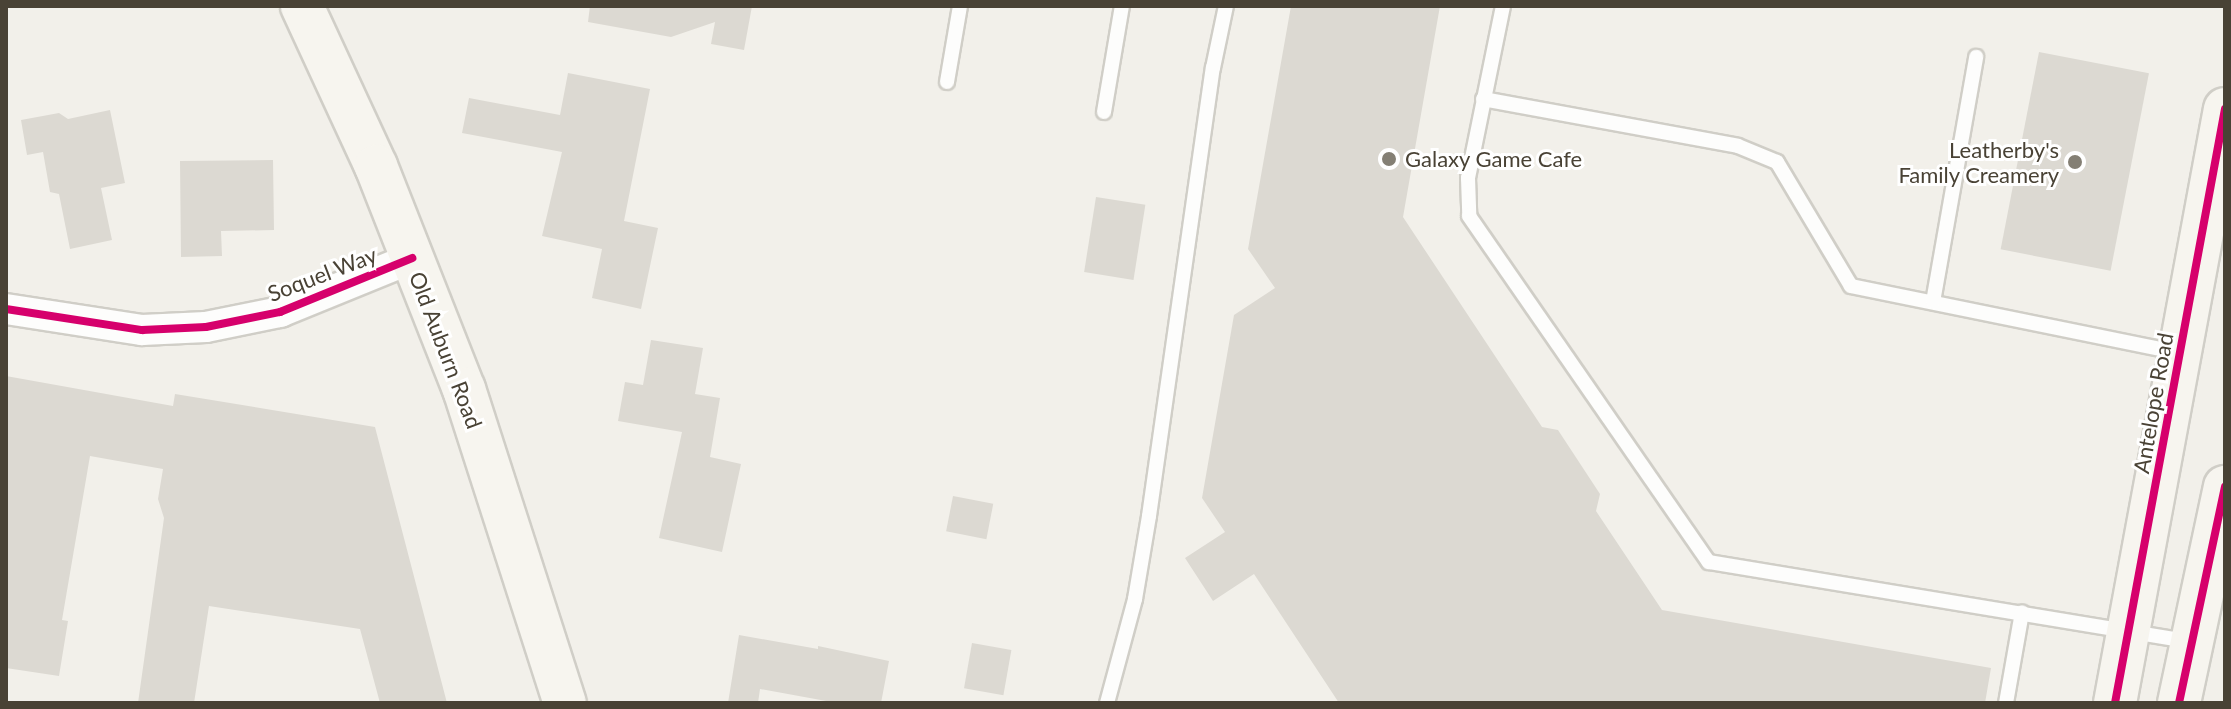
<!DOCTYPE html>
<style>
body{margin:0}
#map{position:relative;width:2231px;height:709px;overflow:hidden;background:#f2f0ea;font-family:Lato,sans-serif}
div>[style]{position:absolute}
.building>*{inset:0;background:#dcd9d2;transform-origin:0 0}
.roads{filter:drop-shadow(2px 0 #d0cec7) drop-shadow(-2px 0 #d0cec7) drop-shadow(0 2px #d0cec7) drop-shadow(0 -2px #d0cec7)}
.service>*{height:14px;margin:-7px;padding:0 7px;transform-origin:7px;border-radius:7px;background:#fdfdfc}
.minor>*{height:30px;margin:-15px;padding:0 15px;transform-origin:15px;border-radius:15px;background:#fdfdfc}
.secondary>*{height:42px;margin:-21px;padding:0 21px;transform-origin:21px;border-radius:21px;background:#f7f5ef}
.cycleway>*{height:8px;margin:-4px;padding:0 4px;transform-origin:4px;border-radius:4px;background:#d6006c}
.dots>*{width:22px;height:22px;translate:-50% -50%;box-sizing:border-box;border:4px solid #fff;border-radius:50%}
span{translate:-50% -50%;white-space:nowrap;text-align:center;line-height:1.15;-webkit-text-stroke:6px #fff;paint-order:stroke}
.poi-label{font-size:22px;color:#494235}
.right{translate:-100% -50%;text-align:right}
.left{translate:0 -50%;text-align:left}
.street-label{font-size:22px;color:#494235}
.frame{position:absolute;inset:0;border:8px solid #494235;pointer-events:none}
</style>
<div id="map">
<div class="building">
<div style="clip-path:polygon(590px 6px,752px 6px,744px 50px,711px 44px,715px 22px,671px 37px,588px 22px)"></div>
<div style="clip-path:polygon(1291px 6px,1440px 6px,1403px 217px,1542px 427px,1558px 430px,1600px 494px,1596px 511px,1662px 610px,1991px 668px,1985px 703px,1339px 703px,1254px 574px,1213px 601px,1185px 558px,1225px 532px,1202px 498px,1234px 315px,1275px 288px,1248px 249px)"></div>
<div style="left:2039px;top:52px;width:112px;height:201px;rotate:11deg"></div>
<div style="clip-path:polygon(568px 73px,650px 89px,624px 221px,658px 228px,641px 309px,592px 298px,602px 249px,542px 236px,562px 152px,462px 133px,469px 98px,560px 115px)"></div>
<div style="clip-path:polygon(110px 110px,125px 183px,101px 188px,112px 240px,70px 249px,59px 194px,50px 192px,43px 152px,27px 155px,21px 120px,59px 113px,68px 119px)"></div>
<div style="clip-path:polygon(273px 160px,274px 230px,221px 231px,222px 256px,181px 257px,180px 161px)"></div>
<div style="left:1096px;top:197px;width:50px;height:76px;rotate:9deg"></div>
<div style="clip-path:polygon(651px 340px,703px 348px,695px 394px,720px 398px,710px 457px,741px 464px,722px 552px,659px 538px,682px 432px,618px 421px,625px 382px,643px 385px)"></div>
<div style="clip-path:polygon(6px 376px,173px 406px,175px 394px,375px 427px,447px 703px,380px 703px,360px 629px,209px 606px,194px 703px,138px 703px,164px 518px,158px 499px,163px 469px,90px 456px,62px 620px,68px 621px,59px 676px,6px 668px)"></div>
<div style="left:953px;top:496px;width:41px;height:36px;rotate:11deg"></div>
<div style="clip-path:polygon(739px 635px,818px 649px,818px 646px,889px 661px,881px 703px,837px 703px,760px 689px,758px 703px,728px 703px)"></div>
<div style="left:972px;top:643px;width:40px;height:46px;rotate:10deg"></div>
</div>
<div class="roads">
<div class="service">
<div style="left:1503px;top:6px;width:176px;rotate:101.5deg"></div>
<div style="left:1468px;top:178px;width:38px;rotate:88deg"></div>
<div style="left:1469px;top:216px;width:421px;rotate:55.3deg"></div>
<div style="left:1709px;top:562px;width:484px;rotate:9.4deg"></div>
<div style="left:947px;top:82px;width:77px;rotate:-80.3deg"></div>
<div style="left:1483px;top:99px;width:259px;rotate:10.4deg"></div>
<div style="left:1738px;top:146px;width:42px;rotate:22.3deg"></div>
<div style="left:1777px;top:162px;width:144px;rotate:59.2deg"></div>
<div style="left:1851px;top:286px;width:332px;rotate:11.5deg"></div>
<div style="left:1104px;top:112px;width:108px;rotate:-80.4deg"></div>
<div style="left:1933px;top:302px;width:249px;rotate:-80deg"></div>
<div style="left:1107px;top:703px;width:108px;rotate:-74.9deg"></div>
<div style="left:1135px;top:599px;width:84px;rotate:-80.4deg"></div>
<div style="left:1149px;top:516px;width:453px;rotate:-81.9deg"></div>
<div style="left:1213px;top:68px;width:63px;rotate:-78.2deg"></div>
<div style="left:2006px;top:703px;width:92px;rotate:-80deg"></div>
</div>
<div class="minor">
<div style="left:6px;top:309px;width:138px;rotate:8.8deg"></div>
<div style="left:142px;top:330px;width:64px;rotate:-2.7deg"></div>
<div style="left:206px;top:327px;width:76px;rotate:-11.5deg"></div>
<div style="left:280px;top:312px;width:143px;rotate:-22.2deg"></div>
</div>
<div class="secondary">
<div style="left:302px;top:6px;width:176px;rotate:65.2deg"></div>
<div style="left:376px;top:166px;width:240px;rotate:68.5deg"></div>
<div style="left:464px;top:389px;width:330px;rotate:72.2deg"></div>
<div style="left:2115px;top:703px;width:604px;rotate:-79.51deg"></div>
<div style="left:2179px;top:703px;width:221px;rotate:-78deg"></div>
</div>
</div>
<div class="cycleway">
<div style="left:6px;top:309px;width:138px;rotate:8.8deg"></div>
<div style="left:142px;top:330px;width:64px;rotate:-2.7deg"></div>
<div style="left:206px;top:327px;width:76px;rotate:-11.5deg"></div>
<div style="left:280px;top:312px;width:143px;rotate:-22.2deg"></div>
<div style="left:2115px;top:703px;width:604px;rotate:-79.51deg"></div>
<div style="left:2179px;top:703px;width:221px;rotate:-78deg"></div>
</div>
<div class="dots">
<div style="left:1389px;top:159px;background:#847f74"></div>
<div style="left:2075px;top:162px;background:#847f74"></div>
</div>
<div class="poi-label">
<span class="right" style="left:2059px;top:162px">Leatherby's<br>Family Creamery</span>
<span class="left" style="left:1405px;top:159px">Galaxy Game Cafe</span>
</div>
<div class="street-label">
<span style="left:322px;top:274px;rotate:-21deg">Soquel Way</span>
<span style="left:446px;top:350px;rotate:69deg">Old Auburn Road</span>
<span style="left:2153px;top:403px;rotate:-80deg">Antelope Road</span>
</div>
<div class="frame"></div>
</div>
